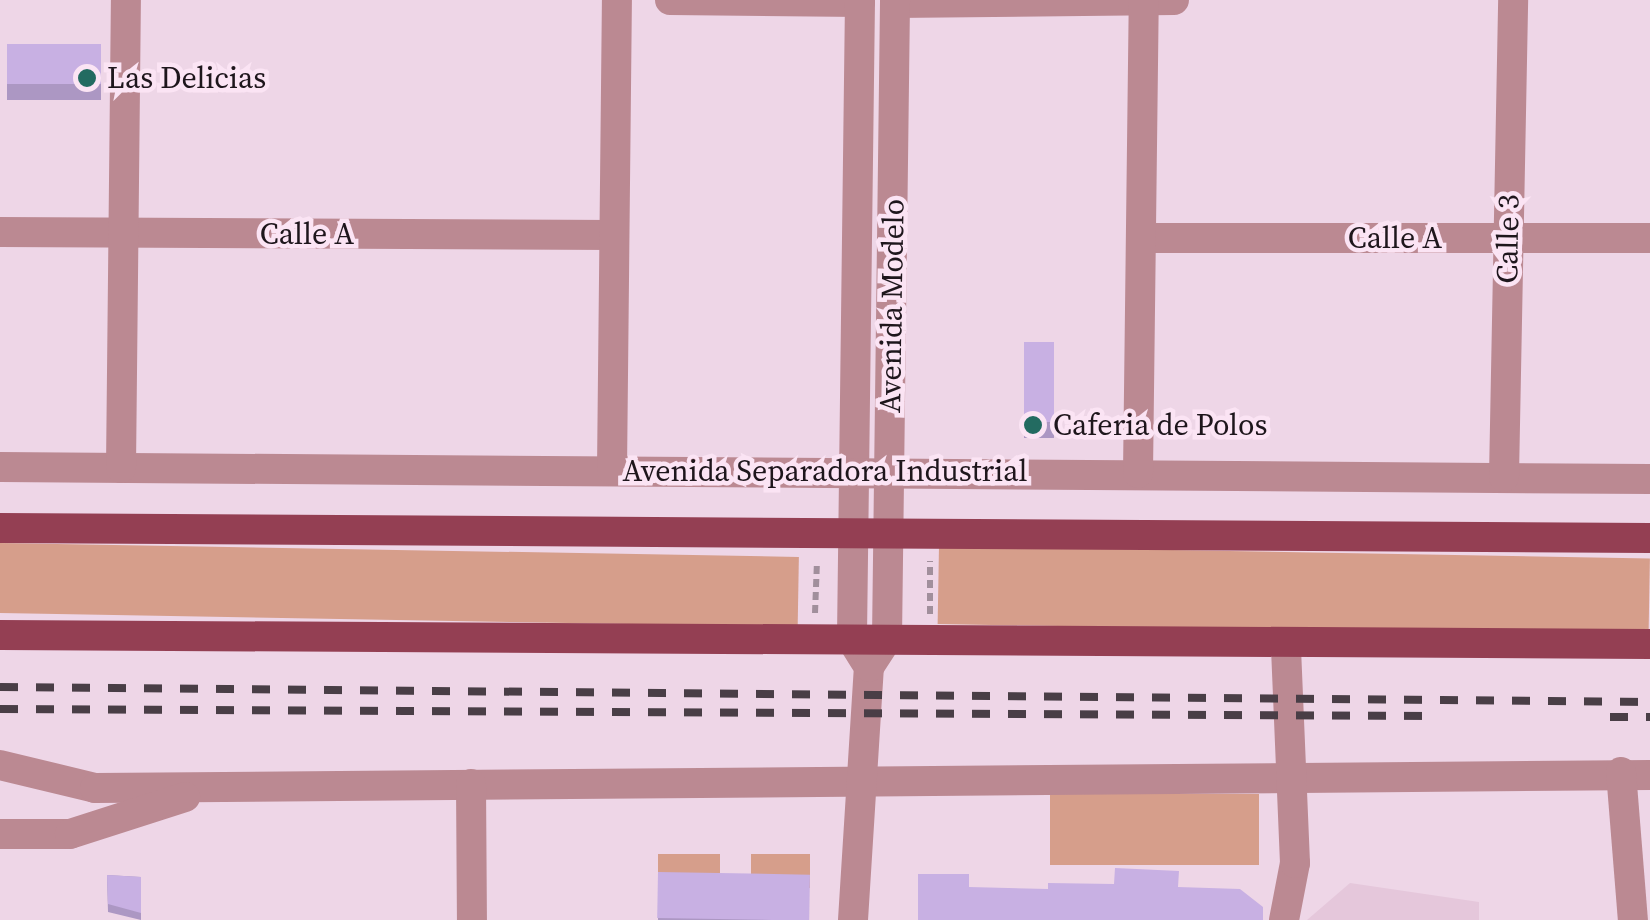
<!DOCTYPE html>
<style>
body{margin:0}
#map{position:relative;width:1650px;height:920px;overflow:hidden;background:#eed6e7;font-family:"Source Serif 4",serif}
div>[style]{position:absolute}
.built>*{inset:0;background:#e5c7db}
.green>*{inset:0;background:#d69e8b;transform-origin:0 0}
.path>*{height:6px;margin-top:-3px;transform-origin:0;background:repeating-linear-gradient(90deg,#a18f9c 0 8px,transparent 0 13px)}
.minor>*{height:30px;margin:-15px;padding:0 15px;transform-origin:15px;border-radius:15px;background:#bb8992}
.major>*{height:30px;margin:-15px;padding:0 15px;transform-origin:15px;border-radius:15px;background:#943f53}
.rail>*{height:8px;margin-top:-4px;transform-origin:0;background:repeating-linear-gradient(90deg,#493e46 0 18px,transparent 0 36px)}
.wall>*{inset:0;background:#ac97c3;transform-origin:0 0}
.building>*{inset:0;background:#c8b0e3;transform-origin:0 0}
.dots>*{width:28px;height:28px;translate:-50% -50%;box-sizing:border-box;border:5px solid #fbe4f4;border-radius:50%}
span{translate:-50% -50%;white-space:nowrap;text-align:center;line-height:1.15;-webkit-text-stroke:9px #fbe4f4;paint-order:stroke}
.poi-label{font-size:30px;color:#1e161c}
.left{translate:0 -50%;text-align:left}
.street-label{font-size:30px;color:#1e161c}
</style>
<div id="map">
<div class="built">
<div style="clip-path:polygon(1350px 883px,1479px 902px,1479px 920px,1307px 920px)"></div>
</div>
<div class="green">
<div style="left:0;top:543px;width:799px;height:70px;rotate:1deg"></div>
<div style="left:939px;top:546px;width:711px;height:78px;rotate:1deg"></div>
<div style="left:1259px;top:794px;width:71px;height:209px;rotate:90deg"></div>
<div style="left:720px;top:854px;width:34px;height:62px;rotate:90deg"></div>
<div style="left:751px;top:854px;width:59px;height:34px"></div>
</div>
<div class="path">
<div style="left:815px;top:613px;width:52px;rotate:-87.8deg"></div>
<div style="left:930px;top:614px;width:53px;rotate:-90deg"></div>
</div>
<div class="minor">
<div style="left:670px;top:0;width:190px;rotate:0.6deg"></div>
<div style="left:860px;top:0;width:640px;rotate:90.72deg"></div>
<div style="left:852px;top:640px;width:25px;rotate:58deg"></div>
<div style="left:895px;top:3px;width:279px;rotate:-0.6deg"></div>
<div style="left:0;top:232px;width:614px;rotate:0.28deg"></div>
<div style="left:1141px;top:238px;width:509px"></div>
<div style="left:0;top:467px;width:1650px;rotate:0.42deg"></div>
<div style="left:121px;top:468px;width:468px;rotate:-89.4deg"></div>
<div style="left:612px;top:470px;width:470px;rotate:-89.4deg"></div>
<div style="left:1138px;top:473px;width:473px;rotate:-89.3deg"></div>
<div style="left:1504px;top:477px;width:477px;rotate:-88.9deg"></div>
<div style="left:0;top:765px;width:98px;rotate:13.6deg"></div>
<div style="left:95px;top:788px;width:1555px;rotate:-0.48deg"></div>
<div style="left:1621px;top:772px;width:148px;rotate:85.4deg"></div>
<div style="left:471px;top:784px;width:136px;rotate:89.6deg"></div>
<div style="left:0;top:834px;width:70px"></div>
<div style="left:70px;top:834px;width:121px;rotate:-17.8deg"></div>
<div style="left:853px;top:920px;width:254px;rotate:-86.4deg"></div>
<div style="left:869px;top:667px;width:33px;rotate:-57deg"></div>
<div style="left:887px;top:639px;width:639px;rotate:-89.28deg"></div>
<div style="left:1284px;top:920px;width:58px;rotate:-79.1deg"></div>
<div style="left:1295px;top:863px;width:218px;rotate:-92.4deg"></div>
</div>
<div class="major">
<div style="left:0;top:528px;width:1650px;rotate:0.35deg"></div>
<div style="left:0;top:635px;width:1650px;rotate:0.31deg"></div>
</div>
<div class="rail">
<div style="left:0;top:687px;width:1650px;rotate:0.52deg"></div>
<div style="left:0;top:709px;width:1435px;rotate:0.28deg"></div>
<div style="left:1610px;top:717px;width:40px"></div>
</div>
<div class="wall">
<div style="left:7px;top:44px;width:94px;height:56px"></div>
<div style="left:1024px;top:342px;width:30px;height:96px"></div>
<div style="clip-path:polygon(658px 872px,809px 920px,658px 920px)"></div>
<div style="clip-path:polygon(107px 875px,141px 877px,141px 920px,108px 912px)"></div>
</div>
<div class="building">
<div style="left:7px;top:44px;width:94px;height:40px"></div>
<div style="left:1024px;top:342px;width:30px;height:80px"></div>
<div style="clip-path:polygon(1115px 868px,1179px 871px,1178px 887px,1240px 889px,1263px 907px,1263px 920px,918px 920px,918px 874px,969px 874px,969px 887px,1048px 889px,1048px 883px,1114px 884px)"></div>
<div style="left:658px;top:872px;width:152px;height:46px;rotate:1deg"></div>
<div style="clip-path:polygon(107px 875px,141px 877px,141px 913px,108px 904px)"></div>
</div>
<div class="dots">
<div style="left:87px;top:78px;background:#236b61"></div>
<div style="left:1033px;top:425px;background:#236b61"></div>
</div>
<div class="poi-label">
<span class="left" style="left:107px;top:78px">Las Delicias</span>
<span class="left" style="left:1053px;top:425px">Caferia de Polos</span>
</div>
<div class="street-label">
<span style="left:307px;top:234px">Calle A</span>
<span style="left:1395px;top:238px">Calle A</span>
<span style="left:1508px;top:239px;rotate:-89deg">Calle 3</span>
<span style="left:892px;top:306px;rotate:-89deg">Avenida Modelo</span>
<span style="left:825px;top:471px">Avenida Separadora Industrial</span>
</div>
</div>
